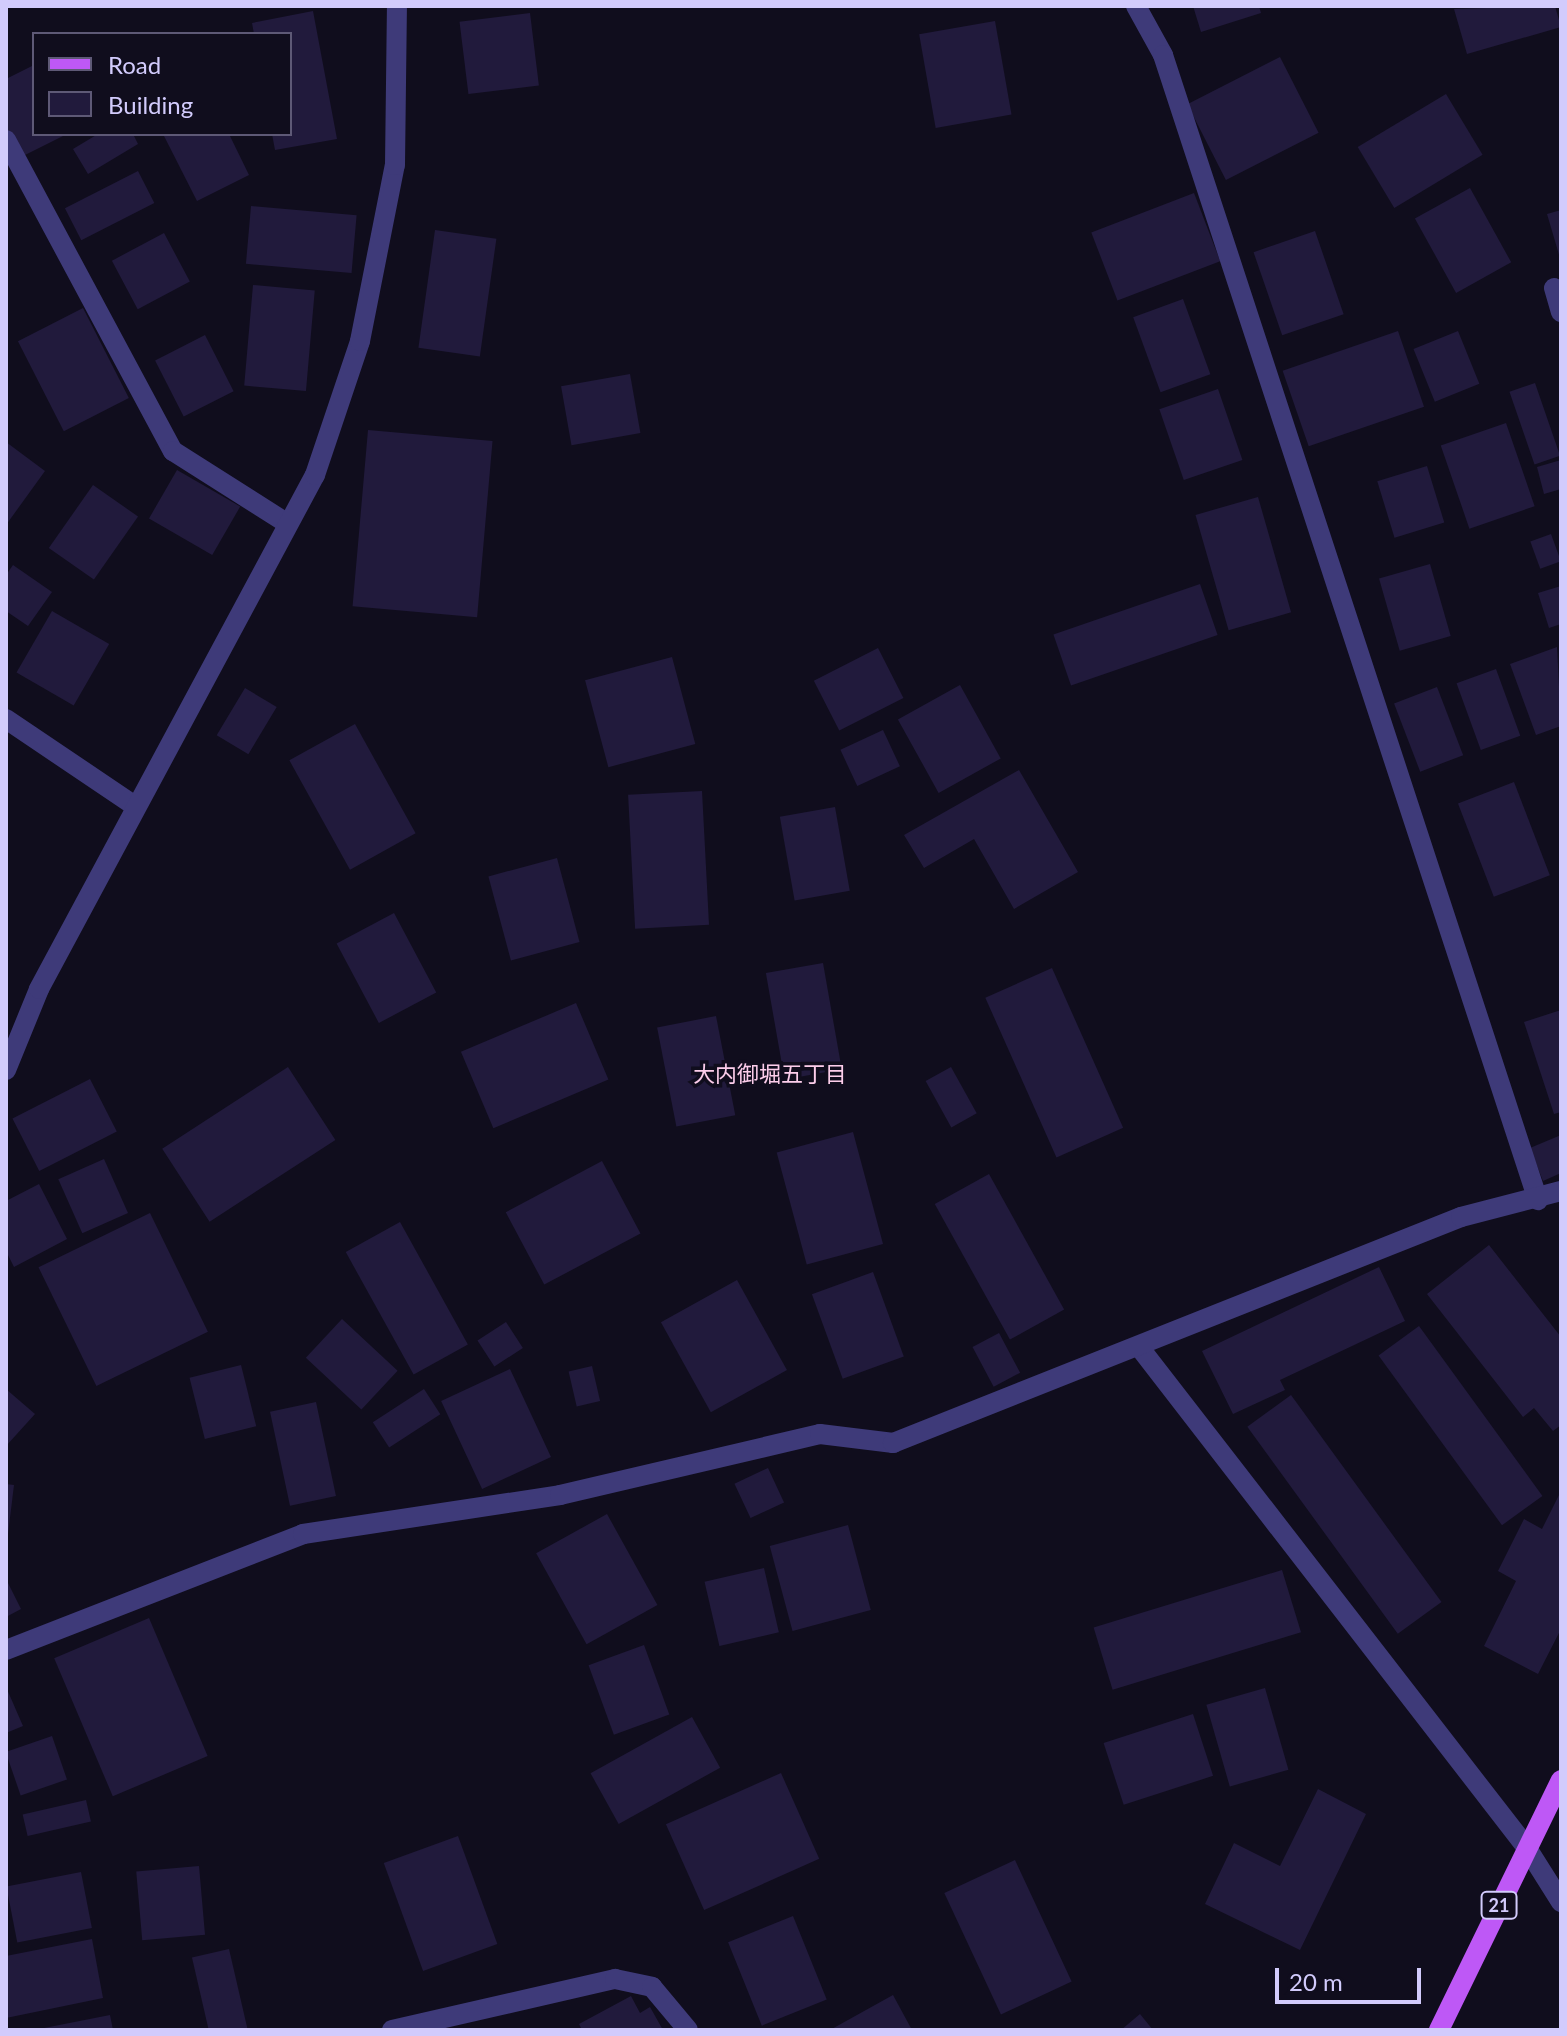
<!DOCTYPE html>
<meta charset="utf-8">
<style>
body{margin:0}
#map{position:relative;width:1567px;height:2036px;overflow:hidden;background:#100d1d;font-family:Lato,"Noto Sans JP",sans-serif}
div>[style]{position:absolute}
.building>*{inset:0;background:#211a3c;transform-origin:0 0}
.minor>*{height:20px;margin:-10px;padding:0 10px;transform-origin:10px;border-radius:10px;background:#3e3a79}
.major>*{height:20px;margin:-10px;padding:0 10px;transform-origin:10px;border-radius:10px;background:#be58f6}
span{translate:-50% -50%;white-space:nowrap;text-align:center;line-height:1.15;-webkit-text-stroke:7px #100d1d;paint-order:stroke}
.shield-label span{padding:2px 6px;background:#100d1d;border:2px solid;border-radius:6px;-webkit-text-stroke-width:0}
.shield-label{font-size:18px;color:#d2cbfc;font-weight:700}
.neighbourhood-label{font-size:22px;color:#fccdea}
.frame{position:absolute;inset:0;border:8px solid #d2cbfc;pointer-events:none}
.legend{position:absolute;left:32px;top:32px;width:260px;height:104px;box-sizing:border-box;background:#100d1d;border:2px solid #5e5976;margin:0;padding:10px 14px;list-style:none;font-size:24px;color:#d2cbfc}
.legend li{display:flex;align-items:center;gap:16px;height:40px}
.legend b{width:40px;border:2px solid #5e5976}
.scale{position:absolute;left:1275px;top:1968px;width:146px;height:36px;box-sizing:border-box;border:4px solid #d2cbfc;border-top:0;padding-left:10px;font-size:24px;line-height:28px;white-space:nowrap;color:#d2cbfc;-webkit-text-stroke:6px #100d1d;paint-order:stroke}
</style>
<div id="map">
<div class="building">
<div style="clip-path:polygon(1193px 6px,1259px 6px,1261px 13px,1201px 32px)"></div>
<div style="clip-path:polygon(1555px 6px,1561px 27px,1467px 54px,1454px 9px)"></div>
<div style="clip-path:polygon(313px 11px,337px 139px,275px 150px,272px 134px,290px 134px,290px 34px,254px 34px,252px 23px)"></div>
<div style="left:530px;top:13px;width:73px;height:71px;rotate:83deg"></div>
<div style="left:995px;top:21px;width:95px;height:77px;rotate:80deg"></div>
<div style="left:1280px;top:57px;width:85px;height:104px;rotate:63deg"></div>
<div style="clip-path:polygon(34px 65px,34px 134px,67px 134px,19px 158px,6px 132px,6px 79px)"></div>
<div style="left:1446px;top:94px;width:71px;height:103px;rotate:59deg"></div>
<div style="clip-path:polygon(98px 134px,133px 134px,138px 144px,88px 174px,73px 149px)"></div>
<div style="clip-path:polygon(163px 134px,229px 134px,249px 175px,197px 201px)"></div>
<div style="left:138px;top:171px;width:36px;height:82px;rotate:63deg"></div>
<div style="left:1470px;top:188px;width:85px;height:63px;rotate:61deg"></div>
<div style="left:1194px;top:193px;width:73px;height:110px;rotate:69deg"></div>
<div style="left:251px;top:206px;width:106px;height:58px;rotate:5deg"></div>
<div style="clip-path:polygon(1561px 210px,1561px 258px,1560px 258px,1547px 214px)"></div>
<div style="left:435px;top:230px;width:62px;height:119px;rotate:8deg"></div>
<div style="left:1315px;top:231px;width:88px;height:65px;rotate:71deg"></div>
<div style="left:164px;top:233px;width:55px;height:59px;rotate:62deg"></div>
<div style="left:253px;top:285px;width:62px;height:101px;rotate:5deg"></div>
<div style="left:1183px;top:299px;width:80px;height:53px;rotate:70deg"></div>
<div style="left:83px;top:308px;width:101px;height:73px;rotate:63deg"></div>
<div style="left:1398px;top:331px;width:80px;height:122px;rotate:71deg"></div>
<div style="left:1458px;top:331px;width:57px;height:48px;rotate:68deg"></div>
<div style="left:205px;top:335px;width:63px;height:56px;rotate:63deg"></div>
<div style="left:630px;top:374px;width:60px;height:70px;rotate:80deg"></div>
<div style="left:1535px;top:383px;width:77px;height:27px;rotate:71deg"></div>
<div style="left:1218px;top:389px;width:75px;height:62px;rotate:71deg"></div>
<div style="left:1506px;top:423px;width:88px;height:69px;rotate:71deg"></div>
<div style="left:368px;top:430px;width:125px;height:177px;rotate:5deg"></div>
<div style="clip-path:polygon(6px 442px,45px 471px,6px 525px)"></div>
<div style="clip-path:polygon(1561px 460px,1561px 489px,1544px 494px,1537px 467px)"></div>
<div style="left:1427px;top:466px;width:59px;height:52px;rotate:73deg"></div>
<div style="left:177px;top:470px;width:73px;height:56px;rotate:30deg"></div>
<div style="left:93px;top:485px;width:55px;height:77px;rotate:35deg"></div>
<div style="left:1258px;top:497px;width:120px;height:65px;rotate:74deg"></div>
<div style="left:1551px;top:534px;width:29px;height:22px;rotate:70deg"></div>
<div style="left:1430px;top:564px;width:75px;height:53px;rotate:74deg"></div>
<div style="clip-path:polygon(13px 565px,52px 592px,28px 626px,6px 611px,6px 575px)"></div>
<div style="left:1200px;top:584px;width:54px;height:155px;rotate:71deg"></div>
<div style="clip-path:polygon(1561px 586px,1561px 624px,1549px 628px,1538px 593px)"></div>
<div style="left:52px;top:611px;width:66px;height:71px;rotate:30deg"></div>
<div style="clip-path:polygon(1557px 647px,1561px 726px,1536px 735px,1510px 664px)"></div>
<div style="left:878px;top:648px;width:56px;height:72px;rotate:63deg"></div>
<div style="left:672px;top:657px;width:90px;height:90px;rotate:75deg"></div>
<div style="left:1496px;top:669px;width:71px;height:42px;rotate:70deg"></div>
<div style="left:960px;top:685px;width:84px;height:71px;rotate:61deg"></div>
<div style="left:1437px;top:687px;width:73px;height:46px;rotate:69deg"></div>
<div style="left:245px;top:688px;width:37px;height:55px;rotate:31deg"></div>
<div style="left:355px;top:724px;width:125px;height:75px;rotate:61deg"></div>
<div style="left:883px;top:730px;width:40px;height:47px;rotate:65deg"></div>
<div style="clip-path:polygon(1019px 770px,1078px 872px,1014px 909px,974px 839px,924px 868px,904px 835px)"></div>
<div style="left:1514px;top:782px;width:100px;height:60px;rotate:69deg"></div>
<div style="left:702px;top:791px;width:134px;height:74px;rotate:87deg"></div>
<div style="left:835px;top:807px;width:85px;height:56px;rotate:80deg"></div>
<div style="left:557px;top:858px;width:87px;height:71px;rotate:75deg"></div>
<div style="left:394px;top:913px;width:90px;height:65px;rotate:62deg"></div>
<div style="left:823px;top:963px;width:108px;height:58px;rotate:80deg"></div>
<div style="left:1052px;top:968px;width:175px;height:73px;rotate:66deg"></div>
<div style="left:576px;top:1003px;width:83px;height:125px;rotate:67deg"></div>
<div style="clip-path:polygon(1561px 1010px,1561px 1112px,1554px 1114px,1524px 1022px)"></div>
<div style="left:716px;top:1016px;width:101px;height:60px;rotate:79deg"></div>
<div style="left:288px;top:1067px;width:87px;height:150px;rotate:57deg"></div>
<div style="left:951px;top:1067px;width:53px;height:29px;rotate:61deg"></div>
<div style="left:90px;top:1079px;width:59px;height:87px;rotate:63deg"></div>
<div style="left:853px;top:1132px;width:116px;height:79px;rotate:75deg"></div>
<div style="clip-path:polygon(1561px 1135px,1561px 1173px,1543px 1181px,1530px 1148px)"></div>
<div style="left:104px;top:1159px;width:59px;height:50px;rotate:66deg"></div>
<div style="left:602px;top:1161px;width:82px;height:109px;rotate:62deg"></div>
<div style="left:989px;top:1174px;width:155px;height:62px;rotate:61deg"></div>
<div style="clip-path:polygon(39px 1184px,67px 1239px,14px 1267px,6px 1251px,6px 1201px)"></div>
<div style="left:150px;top:1213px;width:132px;height:124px;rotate:64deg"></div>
<div style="left:400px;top:1222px;width:140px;height:62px;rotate:61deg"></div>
<div style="clip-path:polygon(1489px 1245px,1561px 1337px,1561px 1425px,1553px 1431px,1534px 1408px,1523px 1417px,1427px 1294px)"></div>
<div style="clip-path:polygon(1379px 1267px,1405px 1321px,1280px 1380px,1285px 1390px,1233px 1414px,1202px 1351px)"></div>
<div style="left:873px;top:1272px;width:90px;height:65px;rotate:70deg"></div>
<div style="left:737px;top:1280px;width:103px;height:87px;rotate:61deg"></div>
<div style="left:342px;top:1319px;width:76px;height:53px;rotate:43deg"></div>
<div style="left:506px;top:1322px;width:31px;height:34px;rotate:57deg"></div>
<div style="left:1419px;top:1326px;width:210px;height:50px;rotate:54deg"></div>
<div style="left:999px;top:1333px;width:45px;height:30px;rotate:62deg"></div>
<div style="left:241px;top:1365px;width:63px;height:53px;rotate:76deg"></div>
<div style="left:592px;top:1366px;width:36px;height:24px;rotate:77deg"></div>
<div style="left:510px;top:1369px;width:97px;height:76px;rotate:65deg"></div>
<div style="clip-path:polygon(6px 1389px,35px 1414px,6px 1446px)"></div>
<div style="left:424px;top:1389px;width:30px;height:61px;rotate:57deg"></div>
<div style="left:1291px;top:1395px;width:256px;height:54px;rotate:54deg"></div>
<div style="left:316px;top:1402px;width:96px;height:47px;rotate:78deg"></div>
<div style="left:768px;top:1468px;width:38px;height:37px;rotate:65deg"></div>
<div style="clip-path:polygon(6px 1484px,14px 1485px,8px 1534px,6px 1534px)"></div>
<div style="clip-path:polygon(1561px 1491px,1561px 1629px,1538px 1674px,1484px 1646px,1516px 1581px,1498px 1571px,1524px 1519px,1542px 1529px)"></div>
<div style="left:607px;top:1514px;width:104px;height:81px;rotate:61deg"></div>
<div style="left:848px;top:1525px;width:88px;height:81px;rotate:75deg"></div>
<div style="left:764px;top:1568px;width:66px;height:61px;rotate:77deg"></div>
<div style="left:1282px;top:1570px;width:65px;height:197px;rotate:73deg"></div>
<div style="clip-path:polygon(6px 1579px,21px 1609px,6px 1617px)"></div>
<div style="left:149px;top:1618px;width:150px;height:103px;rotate:67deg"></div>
<div style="left:644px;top:1645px;width:74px;height:59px;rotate:70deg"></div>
<div style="clip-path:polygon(6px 1687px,23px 1726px,6px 1733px)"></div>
<div style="left:1265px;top:1688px;width:85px;height:61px;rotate:74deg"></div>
<div style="left:1193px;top:1714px;width:65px;height:94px;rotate:72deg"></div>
<div style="left:692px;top:1717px;width:58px;height:116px;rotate:61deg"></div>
<div style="left:52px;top:1736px;width:46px;height:49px;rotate:71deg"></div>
<div style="left:781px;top:1773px;width:94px;height:126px;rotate:66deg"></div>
<div style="clip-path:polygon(1318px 1789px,1366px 1814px,1300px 1950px,1205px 1904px,1234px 1843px,1280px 1866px)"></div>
<div style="left:86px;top:1800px;width:22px;height:65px;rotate:77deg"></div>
<div style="left:458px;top:1836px;width:115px;height:79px;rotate:70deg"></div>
<div style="left:1015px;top:1860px;width:134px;height:78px;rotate:65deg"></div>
<div style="left:199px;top:1866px;width:69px;height:63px;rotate:85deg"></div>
<div style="left:81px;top:1872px;width:57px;height:76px;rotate:79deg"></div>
<div style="left:793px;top:1916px;width:90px;height:70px;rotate:68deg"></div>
<div style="clip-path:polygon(92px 1939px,103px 1998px,6px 2018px,6px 1956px)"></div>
<div style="left:229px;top:1949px;width:83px;height:38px;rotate:77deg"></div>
<div style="clip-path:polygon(893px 1995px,912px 2030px,830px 2030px)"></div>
<div style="clip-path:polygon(631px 1996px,640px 2013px,650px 2007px,663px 2030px,582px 2030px,579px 2024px)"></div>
<div style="clip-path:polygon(1140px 2014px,1153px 2030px,1121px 2030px)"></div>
<div style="clip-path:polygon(110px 2015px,113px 2030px,39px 2030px,39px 2029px)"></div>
</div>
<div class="minor">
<div style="left:1136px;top:6px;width:56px;rotate:61.1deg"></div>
<div style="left:1163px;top:55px;width:1205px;rotate:71.87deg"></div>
<div style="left:6px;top:140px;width:353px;rotate:61.8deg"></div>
<div style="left:173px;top:451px;width:136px;rotate:32.4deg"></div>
<div style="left:1554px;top:288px;width:25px;rotate:74deg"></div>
<div style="left:6px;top:719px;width:156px;rotate:34deg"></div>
<div style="left:6px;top:1070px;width:87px;rotate:-67.8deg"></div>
<div style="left:39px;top:989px;width:583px;rotate:-61.77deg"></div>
<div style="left:315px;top:475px;width:141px;rotate:-71.4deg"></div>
<div style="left:360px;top:341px;width:179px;rotate:-78.8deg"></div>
<div style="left:395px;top:165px;width:159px;rotate:-89.3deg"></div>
<div style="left:1140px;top:1348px;width:632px;rotate:52.26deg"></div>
<div style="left:1527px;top:1848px;width:64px;rotate:57.8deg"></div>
<div style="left:6px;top:1650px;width:319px;rotate:-21.3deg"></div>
<div style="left:303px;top:1534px;width:260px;rotate:-8.6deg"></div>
<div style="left:560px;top:1495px;width:267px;rotate:-13.2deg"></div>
<div style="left:820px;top:1434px;width:74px;rotate:7deg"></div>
<div style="left:893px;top:1443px;width:611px;rotate:-21.7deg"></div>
<div style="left:1461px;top:1217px;width:103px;rotate:-14.6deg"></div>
<div style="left:392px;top:2030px;width:229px;rotate:-12.9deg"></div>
<div style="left:615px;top:1979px;width:38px;rotate:12deg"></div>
<div style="left:652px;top:1987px;width:56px;rotate:50.1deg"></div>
</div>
<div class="major">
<div style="left:1439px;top:2030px;width:278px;rotate:-64deg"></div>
</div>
<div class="shield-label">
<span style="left:1499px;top:1905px">21</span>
</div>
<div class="neighbourhood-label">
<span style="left:770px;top:1074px">大内御堀五丁目</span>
</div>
<div class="frame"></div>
<ul class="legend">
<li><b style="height:10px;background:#be58f6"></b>Road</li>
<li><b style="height:22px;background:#211a3c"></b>Building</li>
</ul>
<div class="scale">20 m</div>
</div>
